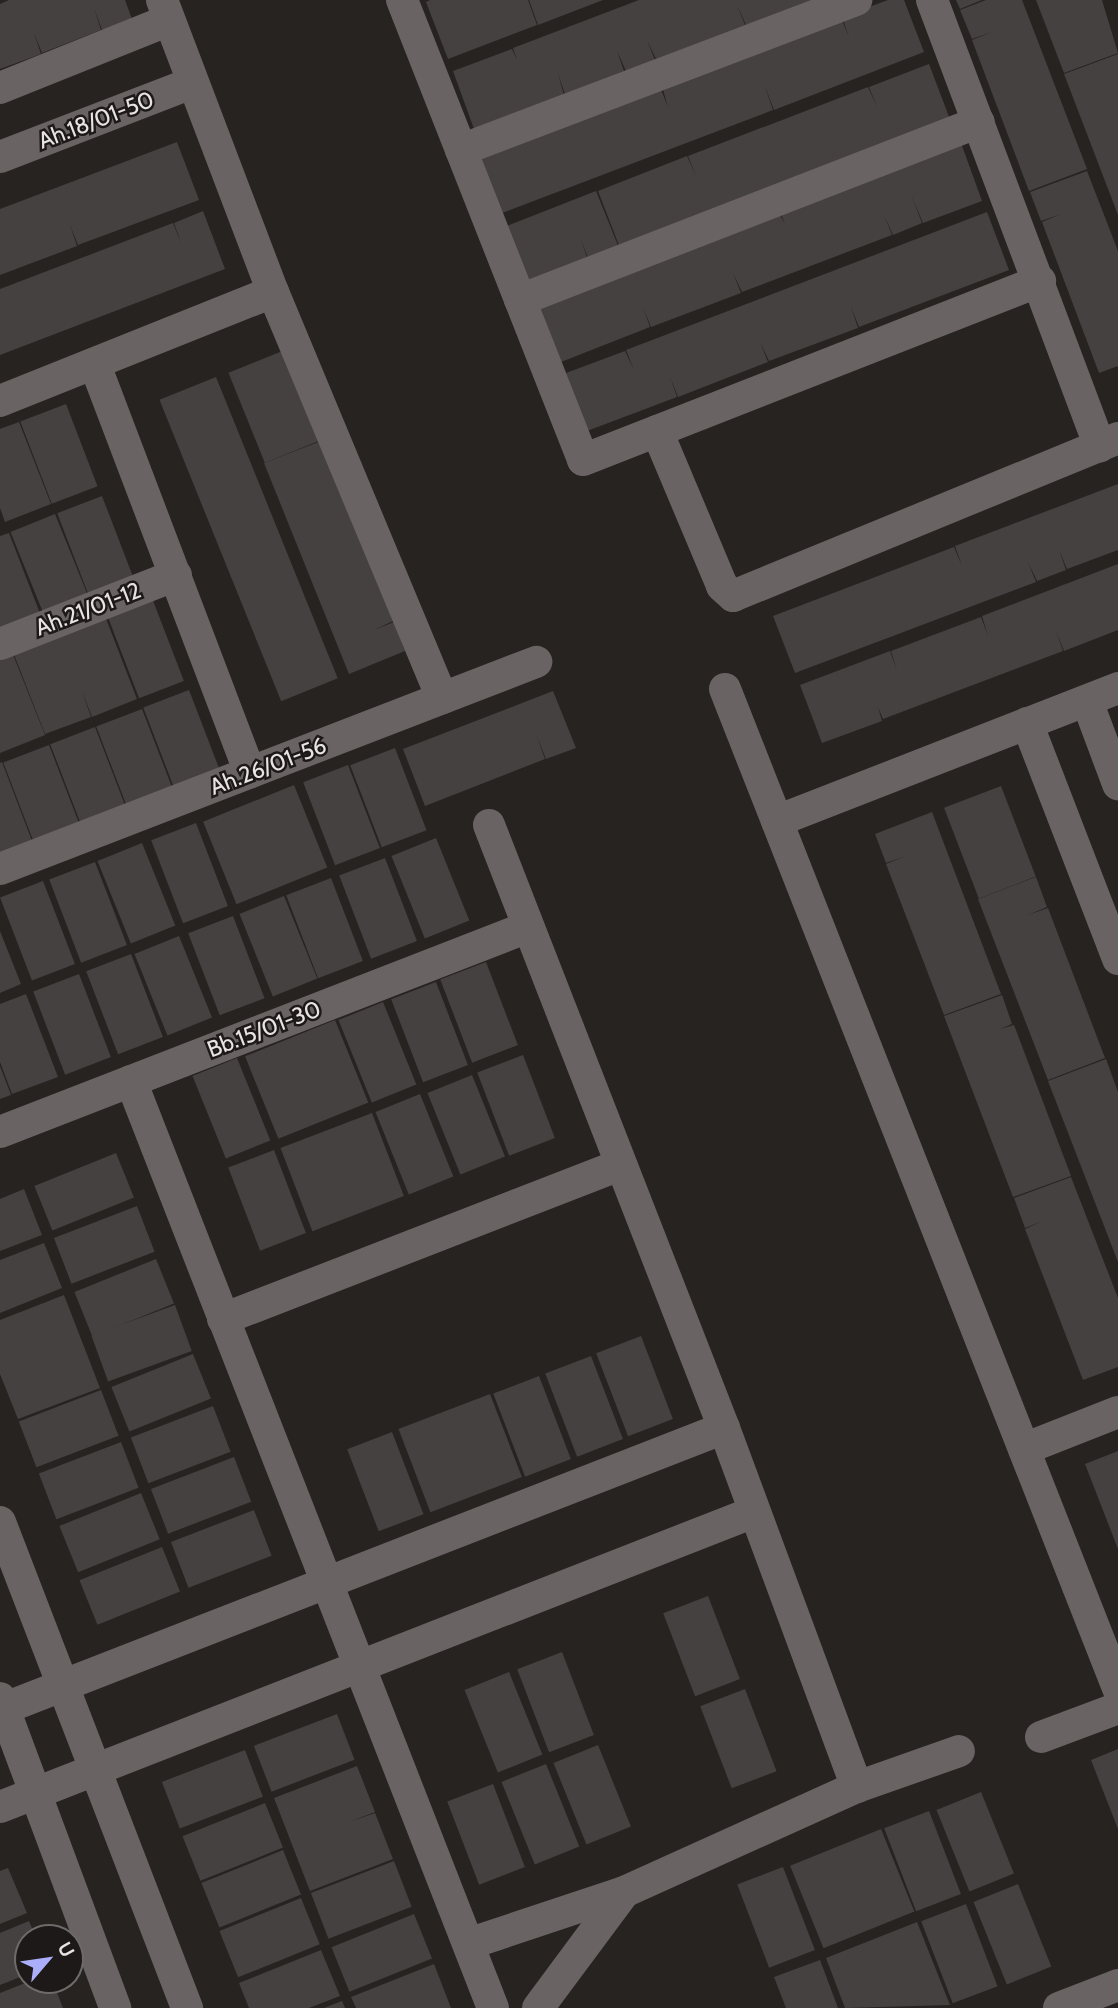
<!DOCTYPE html>
<style>
body{margin:0}
#map{position:relative;width:1118px;height:2008px;overflow:hidden;background:#262321;font-family:Cabin,sans-serif}
div>[style]{position:absolute}
.building>*{inset:0;background:#464141;transform-origin:0 0}
.street>*{height:32px;margin:-16px;padding:0 16px;transform-origin:16px;border-radius:16px;background:#696463}
span{translate:-50% -50%;white-space:nowrap;text-align:center;line-height:1.15;-webkit-text-stroke:5px #1d1918;paint-order:stroke}
.street-label{font-size:23px;color:#e7e4e3}
.north{position:absolute;left:14px;top:1924px;width:70px;height:70px;box-sizing:border-box;background:#1d1918;border:2px solid #6e6a69;border-radius:50%;rotate:61deg;font-size:19px;font-weight:700;line-height:28px;text-align:center;color:#e7e4e3}
.north::after{content:'';display:block;margin:auto;width:24px;height:32px;background:#abaffb;clip-path:polygon(50% 0,100% 100%,50% 72%,0 100%)}
</style>
<div id="map">
<div class="building">
<div style="clip-path:polygon(9px 0,125px 0,132px 19px,102px 30px,94px 8px,101px 30px,42px 53px,34px 33px,41px 54px,0 69px,0 4px)"></div>
<div style="clip-path:polygon(430px 0,528px 0,537px 25px,448px 59px,426px 2px)"></div>
<div style="clip-path:polygon(529px 0,603px 0,538px 25px)"></div>
<div style="clip-path:polygon(639px 0,811px 0,746px 25px,737px 5px,745px 25px,656px 59px,647px 40px,655px 60px,626px 71px,617px 51px,624px 71px,565px 94px,558px 74px,564px 95px,474px 129px,453px 71px,512px 49px,517px 60px,513px 48px)"></div>
<div style="clip-path:polygon(888px 0,904px 0,924px 52px,774px 110px,764px 84px,773px 110px,502px 213px,480px 156px,660px 87px,668px 107px,662px 86px,841px 18px,849px 37px,842px 17px)"></div>
<div style="clip-path:polygon(956px 0,982px 0,960px 9px)"></div>
<div style="clip-path:polygon(986px 0,1022px 0,1087px 169px,1029px 191px,972px 40px,992px 32px,972px 39px,960px 10px)"></div>
<div style="clip-path:polygon(1036px 0,1102px 0,1118px 53px,1064px 73px)"></div>
<div style="clip-path:polygon(1118px 54px,1118px 215px,1064px 74px)"></div>
<div style="clip-path:polygon(929px 64px,951px 122px,620px 248px,598px 191px,687px 156px,696px 176px,688px 156px,868px 87px,877px 107px,869px 87px)"></div>
<div style="clip-path:polygon(177px 142px,199px 200px,78px 245px,70px 225px,77px 246px,0 275px,0 209px)"></div>
<div style="clip-path:polygon(961px 143px,982px 201px,923px 223px,911px 195px,922px 223px,893px 235px,884px 215px,892px 235px,742px 292px,733px 273px,741px 293px,651px 327px,643px 307px,650px 327px,561px 362px,539px 304px,779px 213px,785px 224px,780px 212px)"></div>
<div style="clip-path:polygon(1087px 171px,1118px 251px,1118px 366px,1099px 373px,1042px 222px,1061px 214px,1041px 221px,1030px 192px)"></div>
<div style="clip-path:polygon(596px 191px,619px 248px,589px 260px,581px 240px,588px 260px,529px 283px,507px 226px)"></div>
<div style="clip-path:polygon(203px 211px,225px 269px,0 355px,0 289px,173px 223px,181px 243px,174px 223px)"></div>
<div style="clip-path:polygon(987px 212px,1009px 270px,859px 327px,851px 307px,858px 328px,769px 361px,760px 342px,768px 362px,678px 397px,670px 377px,677px 397px,587px 431px,566px 373px,625px 351px,634px 370px,626px 350px)"></div>
<div style="left:285px;top:350px;width:97px;height:61px;rotate:68deg"></div>
<div style="left:216px;top:377px;width:325px;height:61px;rotate:68deg"></div>
<div style="left:66px;top:404px;width:88px;height:49px;rotate:69deg"></div>
<div style="clip-path:polygon(19px 422px,51px 504px,5px 522px,0 508px,0 429px)"></div>
<div style="clip-path:polygon(321px 441px,393px 621px,374px 630px,394px 622px,405px 651px,349px 674px,264px 463px)"></div>
<div style="clip-path:polygon(1118px 484px,1118px 550px,1067px 569px,1059px 550px,1066px 570px,1037px 581px,1028px 562px,1036px 582px,795px 673px,773px 616px,954px 547px,962px 566px,955px 546px)"></div>
<div style="left:102px;top:496px;width:90px;height:48px;rotate:69deg"></div>
<div style="left:55px;top:514px;width:89px;height:48px;rotate:68deg"></div>
<div style="clip-path:polygon(9px 533px,41px 616px,0 632px,0 536px)"></div>
<div style="clip-path:polygon(1118px 564px,1118px 630px,1064px 651px,1056px 631px,1063px 651px,883px 719px,878px 707px,882px 721px,822px 743px,800px 685px,890px 651px,897px 671px,891px 651px,981px 617px,988px 636px,982px 616px)"></div>
<div style="left:152px;top:598px;width:89px;height:48px;rotate:69deg"></div>
<div style="clip-path:polygon(105px 616px,137px 699px,92px 717px,82px 691px,91px 717px,45px 734px,13px 652px)"></div>
<div style="clip-path:polygon(12px 652px,45px 735px,0 753px,0 657px)"></div>
<div style="left:189px;top:690px;width:89px;height:49px;rotate:69deg"></div>
<div style="clip-path:polygon(553px 691px,576px 748px,546px 759px,536px 734px,545px 759px,425px 806px,403px 749px)"></div>
<div style="left:142px;top:709px;width:89px;height:49px;rotate:69deg"></div>
<div style="left:95px;top:727px;width:89px;height:48px;rotate:69deg"></div>
<div style="left:49px;top:745px;width:89px;height:49px;rotate:69deg"></div>
<div style="left:395px;top:748px;width:88px;height:48px;rotate:69deg"></div>
<div style="clip-path:polygon(2px 762px,34px 846px,0 859px,0 763px)"></div>
<div style="left:348px;top:765px;width:89px;height:48px;rotate:69deg"></div>
<div style="left:294px;top:785px;width:89px;height:98px;rotate:68deg"></div>
<div style="left:1001px;top:786px;width:97px;height:61px;rotate:69deg"></div>
<div style="clip-path:polygon(932px 812px,1001px 994px,944px 1015px,886px 864px,906px 856px,886px 863px,875px 834px)"></div>
<div style="left:196px;top:823px;width:89px;height:48px;rotate:69deg"></div>
<div style="left:436px;top:838px;width:89px;height:48px;rotate:68deg"></div>
<div style="left:142px;top:843px;width:89px;height:48px;rotate:68deg"></div>
<div style="left:385px;top:858px;width:89px;height:49px;rotate:69deg"></div>
<div style="left:95px;top:862px;width:89px;height:49px;rotate:69deg"></div>
<div style="clip-path:polygon(1036px 877px,1047px 907px,1028px 915px,1048px 908px,1105px 1058px,1048px 1080px,978px 899px)"></div>
<div style="left:331px;top:878px;width:89px;height:48px;rotate:69deg"></div>
<div style="left:43px;top:881px;width:89px;height:46px;rotate:69deg"></div>
<div style="left:284px;top:896px;width:89px;height:48px;rotate:68deg"></div>
<div style="left:233px;top:916px;width:88px;height:48px;rotate:69deg"></div>
<div style="clip-path:polygon(0 931px,21px 984px,0 993px)"></div>
<div style="left:179px;top:936px;width:88px;height:48px;rotate:68deg"></div>
<div style="left:131px;top:954px;width:89px;height:48px;rotate:69deg"></div>
<div style="left:486px;top:962px;width:89px;height:49px;rotate:69deg"></div>
<div style="left:79px;top:974px;width:89px;height:49px;rotate:69deg"></div>
<div style="left:436px;top:982px;width:89px;height:48px;rotate:69deg"></div>
<div style="clip-path:polygon(26px 994px,58px 1077px,12px 1094px,0 1062px,0 1004px)"></div>
<div style="clip-path:polygon(1002px 995px,1012px 1024px,1000px 1029px,1014px 1025px,1071px 1176px,1013px 1197px,944px 1016px)"></div>
<div style="left:383px;top:1002px;width:89px;height:48px;rotate:68deg"></div>
<div style="left:335px;top:1020px;width:89px;height:97px;rotate:68deg"></div>
<div style="left:523px;top:1055px;width:89px;height:49px;rotate:69deg"></div>
<div style="left:237px;top:1058px;width:89px;height:48px;rotate:68deg"></div>
<div style="clip-path:polygon(1106px 1059px,1118px 1092px,1118px 1262px,1048px 1081px)"></div>
<div style="clip-path:polygon(0 1066px,11px 1095px,0 1099px)"></div>
<div style="left:472px;top:1075px;width:88px;height:48px;rotate:68deg"></div>
<div style="left:420px;top:1094px;width:89px;height:48px;rotate:68deg"></div>
<div style="left:372px;top:1113px;width:89px;height:98px;rotate:69deg"></div>
<div style="left:274px;top:1150px;width:89px;height:49px;rotate:69deg"></div>
<div style="left:116px;top:1153px;width:48px;height:88px;rotate:68deg"></div>
<div style="clip-path:polygon(1071px 1177px,1118px 1298px,1118px 1367px,1083px 1380px,1025px 1229px,1043px 1221px,1025px 1228px,1014px 1198px)"></div>
<div style="clip-path:polygon(24px 1189px,42px 1235px,0 1251px,0 1199px)"></div>
<div style="left:137px;top:1206px;width:49px;height:89px;rotate:69deg"></div>
<div style="clip-path:polygon(44px 1243px,62px 1288px,0 1313px,0 1260px)"></div>
<div style="left:156px;top:1259px;width:48px;height:88px;rotate:68deg"></div>
<div style="clip-path:polygon(64px 1295px,100px 1388px,18px 1419px,0 1374px,0 1320px)"></div>
<div style="left:175px;top:1305px;width:49px;height:89px;rotate:70deg"></div>
<div style="left:641px;top:1336px;width:89px;height:48px;rotate:69deg"></div>
<div style="left:193px;top:1354px;width:48px;height:88px;rotate:68deg"></div>
<div style="left:591px;top:1356px;width:89px;height:49px;rotate:69deg"></div>
<div style="left:539px;top:1376px;width:89px;height:49px;rotate:69deg"></div>
<div style="left:101px;top:1390px;width:49px;height:88px;rotate:69deg"></div>
<div style="left:490px;top:1394px;width:89px;height:98px;rotate:69deg"></div>
<div style="left:213px;top:1406px;width:49px;height:88px;rotate:69deg"></div>
<div style="left:392px;top:1432px;width:88px;height:48px;rotate:69deg"></div>
<div style="left:121px;top:1442px;width:49px;height:88px;rotate:69deg"></div>
<div style="clip-path:polygon(1118px 1451px,1118px 1549px,1085px 1464px)"></div>
<div style="left:234px;top:1457px;width:48px;height:89px;rotate:69deg"></div>
<div style="left:141px;top:1493px;width:50px;height:88px;rotate:68deg"></div>
<div style="left:254px;top:1510px;width:49px;height:89px;rotate:69deg"></div>
<div style="left:162px;top:1547px;width:48px;height:89px;rotate:68deg"></div>
<div style="left:708px;top:1596px;width:89px;height:48px;rotate:69deg"></div>
<div style="left:562px;top:1652px;width:89px;height:48px;rotate:69deg"></div>
<div style="left:509px;top:1672px;width:89px;height:48px;rotate:68deg"></div>
<div style="left:745px;top:1689px;width:88px;height:48px;rotate:69deg"></div>
<div style="left:337px;top:1714px;width:49px;height:89px;rotate:69deg"></div>
<div style="left:598px;top:1745px;width:88px;height:48px;rotate:68deg"></div>
<div style="clip-path:polygon(1118px 1749px,1118px 1829px,1091px 1760px)"></div>
<div style="left:245px;top:1750px;width:50px;height:89px;rotate:69deg"></div>
<div style="left:546px;top:1764px;width:89px;height:48px;rotate:68deg"></div>
<div style="clip-path:polygon(357px 1766px,375px 1812px,349px 1822px,375px 1813px,393px 1859px,310px 1891px,274px 1798px)"></div>
<div style="left:493px;top:1784px;width:89px;height:49px;rotate:69deg"></div>
<div style="left:981px;top:1792px;width:88px;height:48px;rotate:68deg"></div>
<div style="left:265px;top:1803px;width:48px;height:89px;rotate:68deg"></div>
<div style="left:929px;top:1811px;width:89px;height:48px;rotate:69deg"></div>
<div style="left:881px;top:1829px;width:89px;height:98px;rotate:68deg"></div>
<div style="left:283px;top:1850px;width:48px;height:88px;rotate:68deg"></div>
<div style="left:394px;top:1861px;width:49px;height:89px;rotate:69deg"></div>
<div style="left:783px;top:1867px;width:89px;height:49px;rotate:69deg"></div>
<div style="clip-path:polygon(8px 1868px,27px 1913px,0 1924px,0 1871px)"></div>
<div style="left:1018px;top:1884px;width:89px;height:48px;rotate:68deg"></div>
<div style="left:301px;top:1898px;width:50px;height:88px;rotate:68deg"></div>
<div style="left:966px;top:1904px;width:88px;height:48px;rotate:69deg"></div>
<div style="left:414px;top:1914px;width:48px;height:89px;rotate:68deg"></div>
<div style="clip-path:polygon(29px 1921px,36px 1938px,28px 1938px,28px 1974px,0 1985px,0 1933px)"></div>
<div style="clip-path:polygon(917px 1922px,950px 2005px,845px 2008px,826px 1958px)"></div>
<div style="clip-path:polygon(321px 1950px,340px 1996px,309px 2008px,249px 2008px,239px 1983px)"></div>
<div style="clip-path:polygon(820px 1960px,838px 2008px,786px 2008px,774px 1977px)"></div>
<div style="clip-path:polygon(434px 1964px,451px 2008px,356px 2008px,351px 1997px)"></div>
<div style="clip-path:polygon(33px 1980px,52px 1980px,63px 2008px,0 2008px,0 1993px)"></div>
<div style="clip-path:polygon(342px 2001px,345px 2008px,324px 2008px)"></div>
</div>
<div class="street">
<div style="left:162px;top:0;width:312px;rotate:69.2deg"></div>
<div style="left:273px;top:292px;width:440px;rotate:67.4deg"></div>
<div style="left:402px;top:0;width:494px;rotate:68.5deg"></div>
<div style="left:583px;top:460px;width:491px;rotate:-21.4deg"></div>
<div style="left:932px;top:0;width:477px;rotate:69.4deg"></div>
<div style="left:0;top:88px;width:182px;rotate:-21.9deg"></div>
<div style="left:461px;top:150px;width:423px;rotate:-20.8deg"></div>
<div style="left:0;top:157px;width:206px;rotate:-21.1deg"></div>
<div style="left:520px;top:300px;width:492px;rotate:-21.2deg"></div>
<div style="left:95px;top:365px;width:436px;rotate:69.2deg"></div>
<div style="left:0;top:401px;width:294px;rotate:-21.8deg"></div>
<div style="left:657px;top:431px;width:168px;rotate:67.2deg"></div>
<div style="left:722px;top:586px;width:15px;rotate:42deg"></div>
<div style="left:733px;top:596px;width:416px;rotate:-22.3deg"></div>
<div style="left:0;top:644px;width:189px;rotate:-21.4deg"></div>
<div style="left:725px;top:689px;width:1074px;rotate:68.53deg"></div>
<div style="left:1087px;top:701px;width:89px;rotate:69.5deg"></div>
<div style="left:1027px;top:723px;width:253px;rotate:68.9deg"></div>
<div style="left:777px;top:821px;width:366px;rotate:-21.3deg"></div>
<div style="left:489px;top:825px;width:647px;rotate:68.71deg"></div>
<div style="left:724px;top:1428px;width:383px;rotate:69.7deg"></div>
<div style="left:0;top:869px;width:575px;rotate:-21.12deg"></div>
<div style="left:131px;top:1081px;width:995px;rotate:68.67deg"></div>
<div style="left:0;top:1132px;width:566px;rotate:-21.22deg"></div>
<div style="left:223px;top:1319px;width:426px;rotate:-21.2deg"></div>
<div style="left:1024px;top:1449px;width:101px;rotate:-21.5deg"></div>
<div style="left:0;top:1522px;width:521px;rotate:68.95deg"></div>
<div style="left:0;top:1698px;width:331px;rotate:69.6deg"></div>
<div style="left:0;top:1710px;width:777px;rotate:-21.28deg"></div>
<div style="left:1041px;top:1737px;width:82px;rotate:-20.6deg"></div>
<div style="left:0;top:1807px;width:810px;rotate:-21.37deg"></div>
<div style="left:471px;top:1943px;width:161px;rotate:-18.4deg"></div>
<div style="left:624px;top:1892px;width:256px;rotate:-24.3deg"></div>
<div style="left:857px;top:1787px;width:108px;rotate:-19.4deg"></div>
<div style="left:538px;top:2008px;width:144px;rotate:-53.4deg"></div>
<div style="left:1059px;top:2008px;width:63px;rotate:-21.3deg"></div>
</div>
<div class="street-label">
<span style="left:96px;top:120px;rotate:-21deg">Ah.18/01-50</span>
<span style="left:88px;top:609px;rotate:-21deg">Ah.21/01-12</span>
<span style="left:268px;top:766px;rotate:-21deg">Ah.26/01-56</span>
<span style="left:264px;top:1029px;rotate:-21deg">Bb.15/01-30</span>
</div>
<div class="north">U</div>
</div>
